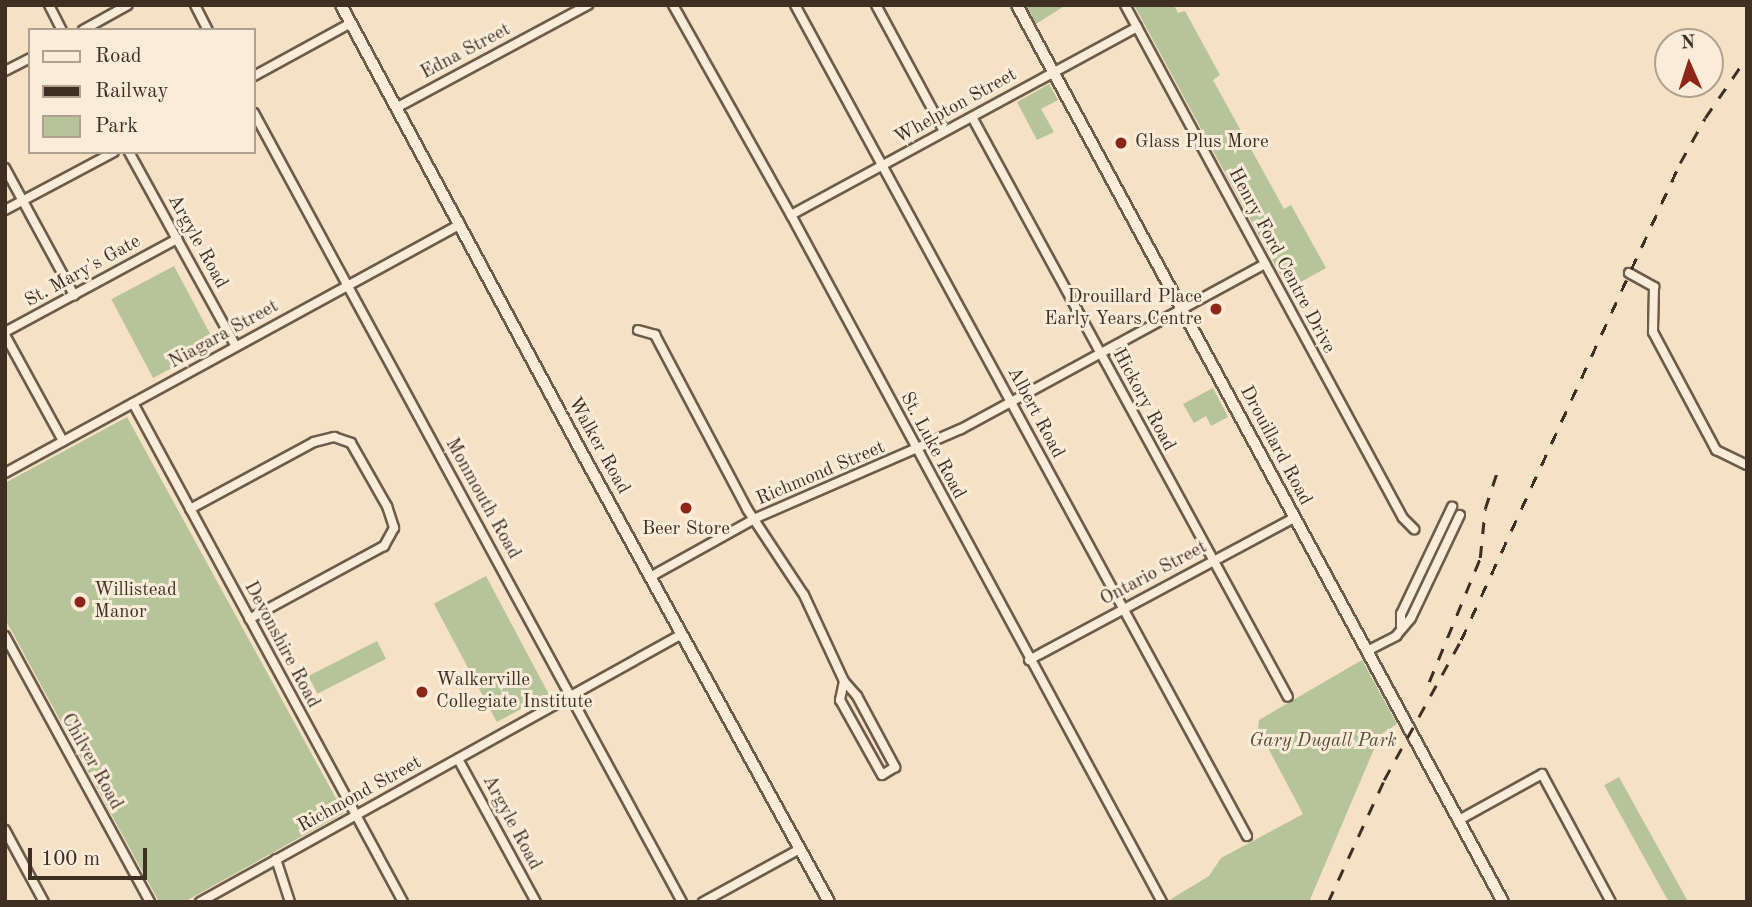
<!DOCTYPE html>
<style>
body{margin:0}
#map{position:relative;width:1752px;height:907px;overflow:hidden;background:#f7e1c4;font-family:"Old Standard TT",serif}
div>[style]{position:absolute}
.green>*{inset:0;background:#b6c499;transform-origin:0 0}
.roads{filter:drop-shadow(2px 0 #6c5c4b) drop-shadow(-2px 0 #6c5c4b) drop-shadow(0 2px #6c5c4b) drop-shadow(0 -2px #6c5c4b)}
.minor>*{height:8px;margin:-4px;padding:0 4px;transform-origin:4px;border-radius:4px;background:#faecd9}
.tertiary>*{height:10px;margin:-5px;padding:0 5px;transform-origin:5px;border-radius:5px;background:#faecd9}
.secondary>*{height:10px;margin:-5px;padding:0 5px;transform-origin:5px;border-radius:5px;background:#faecd9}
.rail>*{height:2.5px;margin-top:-1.25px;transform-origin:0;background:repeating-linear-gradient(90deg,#3d3023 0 12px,transparent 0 24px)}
.dots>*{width:19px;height:19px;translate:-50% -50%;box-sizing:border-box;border:4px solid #faecd9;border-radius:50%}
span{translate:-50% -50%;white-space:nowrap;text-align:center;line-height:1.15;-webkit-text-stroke:6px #faecd9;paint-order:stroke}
.street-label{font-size:19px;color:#3d3023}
.poi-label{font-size:19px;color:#3d3023}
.left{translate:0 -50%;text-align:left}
.right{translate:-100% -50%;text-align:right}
.park-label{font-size:19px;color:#554e3b;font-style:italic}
.frame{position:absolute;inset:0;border:7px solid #3d3023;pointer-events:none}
.legend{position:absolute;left:28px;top:28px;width:228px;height:126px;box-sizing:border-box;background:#faecd9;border:2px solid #aea190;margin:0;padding:9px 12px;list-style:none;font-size:21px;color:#3d3023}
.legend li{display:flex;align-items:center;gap:14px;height:35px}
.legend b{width:35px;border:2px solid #aea190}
.north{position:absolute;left:1654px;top:28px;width:70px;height:70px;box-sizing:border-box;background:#faecd9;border:2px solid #aea190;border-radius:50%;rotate:357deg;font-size:19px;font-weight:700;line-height:28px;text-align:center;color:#3d3023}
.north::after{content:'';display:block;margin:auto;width:24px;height:32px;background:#8f2418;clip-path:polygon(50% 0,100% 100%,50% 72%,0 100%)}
.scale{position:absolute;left:28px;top:848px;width:119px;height:32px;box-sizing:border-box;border:4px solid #3d3023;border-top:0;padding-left:9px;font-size:21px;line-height:24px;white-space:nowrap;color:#3d3023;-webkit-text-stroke:5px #faecd9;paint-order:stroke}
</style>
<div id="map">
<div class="green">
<div style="clip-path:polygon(1025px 5px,1066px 5px,1036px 24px)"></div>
<div style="clip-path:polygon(1134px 5px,1174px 5px,1178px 13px,1185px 11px,1220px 75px,1213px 80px,1284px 209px,1291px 205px,1326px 268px,1288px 289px)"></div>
<div style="clip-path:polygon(1049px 84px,1058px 100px,1041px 109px,1054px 132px,1037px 140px,1017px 102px)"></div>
<div style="left:174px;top:266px;width:89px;height:71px;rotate:62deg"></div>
<div style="clip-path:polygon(1213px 388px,1228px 417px,1211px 426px,1206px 416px,1194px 423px,1183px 404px)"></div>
<div style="clip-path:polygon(127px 417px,344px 813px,184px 902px,159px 902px,5px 619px,5px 483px)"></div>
<div style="left:486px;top:576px;width:134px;height:59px;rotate:62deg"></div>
<div style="left:377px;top:641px;width:20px;height:77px;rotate:63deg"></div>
<div style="clip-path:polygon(1362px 660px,1397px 724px,1380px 735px,1309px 902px,1172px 902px,1171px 899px,1209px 876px,1221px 858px,1303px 814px,1258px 729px,1259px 720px)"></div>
<div style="left:1619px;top:777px;width:142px;height:17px;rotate:61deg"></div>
</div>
<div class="roads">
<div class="minor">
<div style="left:49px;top:5px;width:28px;rotate:63deg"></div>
<div style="left:195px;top:5px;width:28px;rotate:63deg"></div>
<div style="left:673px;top:5px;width:241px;rotate:60.7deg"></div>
<div style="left:791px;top:215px;width:781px;rotate:61.63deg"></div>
<div style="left:795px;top:5px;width:946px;rotate:61.46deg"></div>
<div style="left:876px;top:5px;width:143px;rotate:61.6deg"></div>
<div style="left:1125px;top:5px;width:583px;rotate:61.55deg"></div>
<div style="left:1403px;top:518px;width:16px;rotate:45deg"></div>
<div style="left:83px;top:30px;width:51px;rotate:-29.1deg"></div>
<div style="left:5px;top:71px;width:28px;rotate:-27deg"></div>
<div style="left:254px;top:76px;width:111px;rotate:-28.7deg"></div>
<div style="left:396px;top:108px;width:218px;rotate:-28.2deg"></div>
<div style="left:254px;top:113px;width:898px;rotate:61.52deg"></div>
<div style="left:972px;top:117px;width:660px;rotate:61.42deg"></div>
<div style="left:129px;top:152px;width:222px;rotate:61.2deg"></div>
<div style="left:5px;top:168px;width:145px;rotate:61.5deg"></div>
<div style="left:5px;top:210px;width:123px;rotate:-28deg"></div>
<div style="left:791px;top:215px;width:394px;rotate:-28.5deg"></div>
<div style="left:1629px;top:273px;width:29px;rotate:29deg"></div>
<div style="left:1654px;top:287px;width:45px;rotate:91.3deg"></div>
<div style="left:1653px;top:332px;width:134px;rotate:61.9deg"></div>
<div style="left:1716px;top:450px;width:34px;rotate:26deg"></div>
<div style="left:638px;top:330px;width:18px;rotate:16deg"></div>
<div style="left:655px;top:335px;width:197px;rotate:62.1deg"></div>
<div style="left:747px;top:509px;width:103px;rotate:56.5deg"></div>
<div style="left:804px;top:595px;width:95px;rotate:65.1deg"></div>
<div style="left:844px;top:681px;width:20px;rotate:49deg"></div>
<div style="left:857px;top:696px;width:81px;rotate:61.8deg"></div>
<div style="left:895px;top:767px;width:15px;rotate:148deg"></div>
<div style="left:882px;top:775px;width:86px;rotate:-119.2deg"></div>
<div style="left:840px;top:700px;width:19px;rotate:-78deg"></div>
<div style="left:5px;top:332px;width:196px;rotate:-28.4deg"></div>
<div style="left:5px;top:335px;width:121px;rotate:61.3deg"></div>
<div style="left:133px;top:403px;width:567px;rotate:61.58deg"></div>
<div style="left:5px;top:473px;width:517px;rotate:-28.65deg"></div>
<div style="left:190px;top:509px;width:141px;rotate:-28.4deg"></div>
<div style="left:314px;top:442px;width:21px;rotate:-14deg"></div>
<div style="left:334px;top:437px;width:18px;rotate:19deg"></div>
<div style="left:351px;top:443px;width:73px;rotate:60.3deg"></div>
<div style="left:387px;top:506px;width:23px;rotate:72deg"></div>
<div style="left:394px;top:528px;width:21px;rotate:119deg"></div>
<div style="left:384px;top:546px;width:153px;rotate:151.6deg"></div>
<div style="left:650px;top:577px;width:121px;rotate:-29.1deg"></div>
<div style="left:756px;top:518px;width:223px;rotate:-23.5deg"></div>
<div style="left:961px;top:429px;width:346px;rotate:-28.5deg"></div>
<div style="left:1401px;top:627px;width:13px;rotate:-90deg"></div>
<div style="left:1401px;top:614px;width:119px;rotate:-64.5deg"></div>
<div style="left:5px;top:636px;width:303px;rotate:61.4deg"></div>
<div style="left:1367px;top:651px;width:33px;rotate:-27deg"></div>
<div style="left:1396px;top:636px;width:23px;rotate:-50deg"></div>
<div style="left:1411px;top:618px;width:114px;rotate:-64.6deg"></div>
<div style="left:1029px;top:660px;width:301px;rotate:-28.2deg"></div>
<div style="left:458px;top:759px;width:163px;rotate:61.4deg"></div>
<div style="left:1459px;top:820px;width:95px;rotate:-29deg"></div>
<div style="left:1542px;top:774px;width:145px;rotate:61.7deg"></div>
<div style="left:5px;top:830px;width:82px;rotate:61.6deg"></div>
<div style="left:276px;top:859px;width:45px;rotate:72deg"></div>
<div style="left:200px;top:902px;width:551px;rotate:-29.07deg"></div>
<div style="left:703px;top:902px;width:111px;rotate:-28.7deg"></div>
</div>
<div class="tertiary">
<div style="left:1017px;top:5px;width:1020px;rotate:61.55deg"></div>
</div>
<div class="secondary">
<div style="left:341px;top:5px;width:509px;rotate:61.72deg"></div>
<div style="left:582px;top:453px;width:512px;rotate:61.18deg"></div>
</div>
</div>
<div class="rail">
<div style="left:1429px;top:682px;width:134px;rotate:-67.6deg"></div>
<div style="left:1480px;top:558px;width:49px;rotate:-84.2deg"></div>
<div style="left:1485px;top:509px;width:40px;rotate:-72deg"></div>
<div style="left:1328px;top:902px;width:134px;rotate:-65.3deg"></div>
<div style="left:1384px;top:780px;width:160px;rotate:-61.2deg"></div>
<div style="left:1461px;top:640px;width:525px;rotate:-65.34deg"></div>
<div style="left:1680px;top:163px;width:51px;rotate:-60.9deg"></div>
<div style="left:1705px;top:118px;width:74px;rotate:-55.5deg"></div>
</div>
<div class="dots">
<div style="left:1121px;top:143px;background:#8f2418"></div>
<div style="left:1216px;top:309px;background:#8f2418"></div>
<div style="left:686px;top:508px;background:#8f2418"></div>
<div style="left:80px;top:602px;background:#8f2418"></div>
<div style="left:422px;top:692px;background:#8f2418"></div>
</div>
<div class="street-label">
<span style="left:466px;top:52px;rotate:-28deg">Edna Street</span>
<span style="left:956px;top:107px;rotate:-29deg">Whelpton Street</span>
<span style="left:197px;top:242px;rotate:61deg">Argyle Road</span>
<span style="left:1281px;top:261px;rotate:62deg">Henry Ford Centre Drive</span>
<span style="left:83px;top:272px;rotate:-29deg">St. Mary's Gate</span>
<span style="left:224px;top:335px;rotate:-29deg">Niagara Street</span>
<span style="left:1143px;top:400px;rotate:62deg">Hickory Road</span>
<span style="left:1035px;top:413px;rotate:62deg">Albert Road</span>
<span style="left:598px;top:446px;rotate:61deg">Walker Road</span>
<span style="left:932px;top:446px;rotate:62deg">St. Luke Road</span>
<span style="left:1275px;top:446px;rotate:62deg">Drouillard Road</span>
<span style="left:821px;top:474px;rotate:-23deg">Richmond Street</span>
<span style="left:482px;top:499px;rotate:61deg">Monmouth Road</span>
<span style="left:1154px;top:574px;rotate:-28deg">Ontario Street</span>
<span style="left:281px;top:645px;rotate:62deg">Devonshire Road</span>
<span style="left:91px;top:762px;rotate:61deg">Chilver Road</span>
<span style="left:360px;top:795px;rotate:-29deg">Richmond Street</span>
<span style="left:511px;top:823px;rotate:62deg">Argyle Road</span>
</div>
<div class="poi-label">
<span class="left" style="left:1135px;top:143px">Glass Plus More</span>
<span class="right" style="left:1202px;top:309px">Drouillard Place<br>Early Years Centre</span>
<span style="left:686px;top:530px">Beer Store</span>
<span class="left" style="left:94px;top:602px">Willistead<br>Manor</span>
<span class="left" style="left:436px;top:692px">Walkerville<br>Collegiate Institute</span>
</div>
<div class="park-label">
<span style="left:1323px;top:742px">Gary Dugall Park</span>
</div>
<div class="frame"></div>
<ul class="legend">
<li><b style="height:9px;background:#faecd9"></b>Road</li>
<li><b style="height:9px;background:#3d3023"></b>Railway</li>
<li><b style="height:19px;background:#b6c499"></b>Park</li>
</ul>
<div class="north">N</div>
<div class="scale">100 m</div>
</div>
